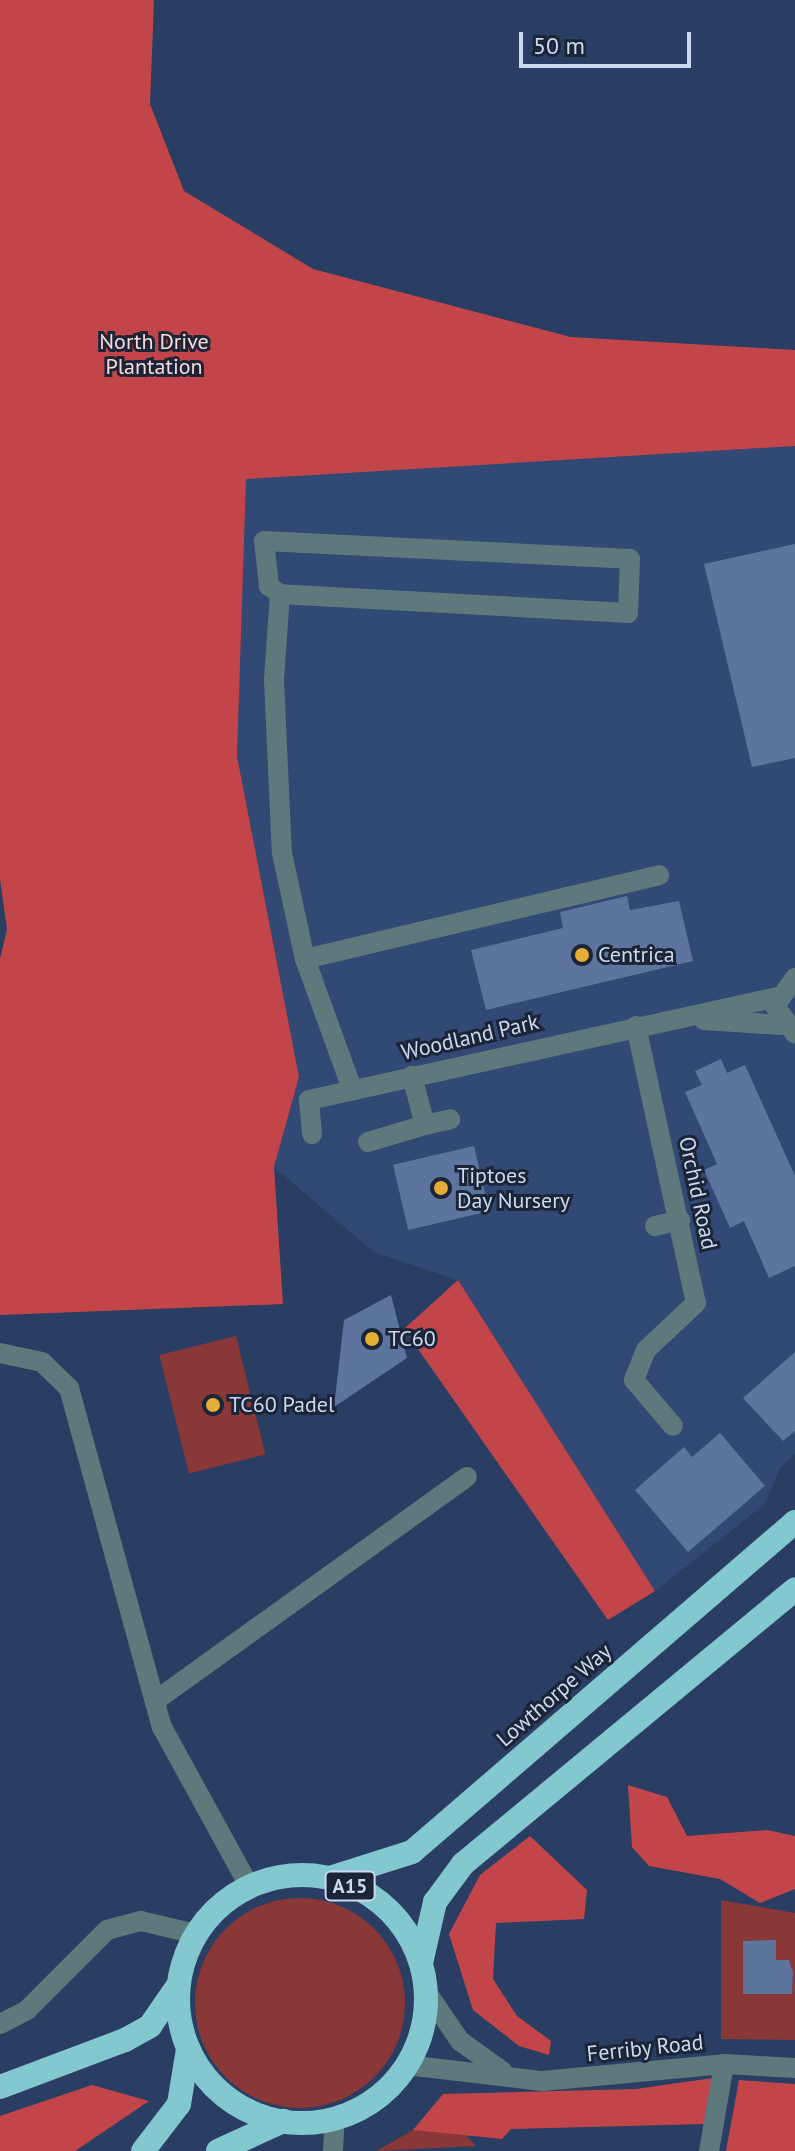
<!DOCTYPE html>
<style>
body{margin:0}
#map{position:relative;width:795px;height:2151px;overflow:hidden;background:#2a3e64;font-family:"PT Sans",sans-serif}
div>[style]{position:absolute}
.built>*{inset:0;background:#324975}
.green>*{inset:0;background:#8a3737;transform-origin:0 0}
.round{border-radius:50%}
.forest>*{inset:0;background:#c24649}
.building>*{inset:0;background:#5d749e;transform-origin:0 0}
.minor>*{height:20px;margin:-10px;padding:0 10px;transform-origin:10px;border-radius:10px;background:#5e797b}
.highway>*{height:24px;margin:-12px;padding:0 12px;transform-origin:12px;border-radius:12px;background:#82c8ce}
.highway>.ring{margin:-12px;padding:0;box-sizing:content-box;background:none;border:24px solid #82c8ce;border-radius:50%}
.dots>*{width:22px;height:22px;translate:-50% -50%;box-sizing:border-box;border:4px solid #1c2537;border-radius:50%}
span{translate:-50% -50%;white-space:nowrap;text-align:center;line-height:1.15;-webkit-text-stroke:6px #1c2537;paint-order:stroke}
.shield-label span{padding:2px 6px;background:#1c2537;border:2px solid;border-radius:6px;-webkit-text-stroke-width:0}
.shield-label{font-size:20px;color:#ccd9f1;font-weight:700}
.park-label{font-size:22px;color:#fbd9d7}
.poi-label{font-size:22px;color:#ccd9f1}
.left{translate:0 -50%;text-align:left}
.street-label{font-size:22px;color:#ccd9f1}
.scale{position:absolute;left:519px;top:32px;width:172px;height:36px;box-sizing:border-box;border:4px solid #ccd9f1;border-top:0;padding-left:10px;font-size:24px;line-height:28px;white-space:nowrap;color:#ccd9f1;-webkit-text-stroke:6px #1c2537;paint-order:stroke}
</style>
<div id="map">
<div class="built">
<div style="clip-path:polygon(795px 446px,795px 1454px,780px 1468px,765px 1504px,655px 1591px,458px 1280px,374px 1252px,274px 1167px,299px 1077px,237px 756px,245px 478px)"></div>
</div>
<div class="green">
<div style="left:236px;top:1336px;width:122px;height:79px;rotate:76deg"></div>
<div class="round" style="left:195px;top:1898px;width:210px;height:210px"></div>
<div style="clip-path:polygon(evenodd,721px 1900px,795px 1913px,795px 2040px,721px 2039px,721px 1900px,776px 1940px,776px 1960px,788px 1960px,793px 1972px,792px 1993px,744px 1994px,776px 1940px)"></div>
<div style="clip-path:polygon(413px 2130px,461px 2130px,476px 2146px,376px 2151px)"></div>
</div>
<div class="forest">
<div style="clip-path:polygon(0 0,154px 0,150px 104px,184px 191px,313px 269px,571px 337px,795px 350px,795px 446px,246px 479px,237px 756px,299px 1077px,274px 1167px,283px 1304px,0 1315px,0 959px,7px 929px,0 879px)"></div>
<div style="clip-path:polygon(458px 1280px,655px 1591px,608px 1620px,404px 1329px)"></div>
<div style="clip-path:polygon(628px 1785px,667px 1797px,687px 1836px,767px 1830px,795px 1836px,795px 1889px,760px 1903px,720px 1879px,649px 1866px,632px 1847px)"></div>
<div style="clip-path:polygon(530px 1836px,587px 1890px,584px 1919px,496px 1923px,493px 1979px,517px 2016px,551px 2041px,549px 2055px,519px 2046px,473px 2010px,449px 1934px,480px 1875px)"></div>
<div style="clip-path:polygon(713px 2078px,704px 2124px,511px 2129px,502px 2139px,413px 2130px,443px 2094px,636px 2089px)"></div>
<div style="clip-path:polygon(739px 2080px,795px 2084px,795px 2151px,726px 2151px)"></div>
<div style="clip-path:polygon(92px 2085px,149px 2101px,75px 2151px,0 2151px,0 2116px)"></div>
</div>
<div class="building">
<div style="clip-path:polygon(795px 544px,795px 758px,752px 767px,704px 564px)"></div>
<div style="clip-path:polygon(627px 896px,630px 910px,679px 901px,693px 961px,486px 1010px,471px 950px,563px 928px,560px 912px)"></div>
<div style="clip-path:polygon(721px 1059px,727px 1073px,745px 1065px,795px 1176px,795px 1266px,769px 1278px,744px 1221px,730px 1228px,704px 1170px,717px 1164px,685px 1092px,702px 1085px,695px 1071px)"></div>
<div style="left:474px;top:1146px;width:67px;height:83px;rotate:77deg"></div>
<div style="clip-path:polygon(391px 1295px,407px 1358px,334px 1407px,344px 1320px)"></div>
<div style="clip-path:polygon(795px 1352px,795px 1431px,783px 1441px,743px 1398px)"></div>
<div style="clip-path:polygon(720px 1433px,765px 1486px,688px 1552px,635px 1490px,684px 1447px,692px 1457px)"></div>
<div style="clip-path:polygon(776px 1940px,776px 1960px,789px 1960px,793px 1972px,792px 1994px,743px 1994px,743px 1941px)"></div>
</div>
<div class="minor">
<div style="left:264px;top:541px;width:366px;rotate:2.8deg"></div>
<div style="left:630px;top:559px;width:54px;rotate:92.1deg"></div>
<div style="left:628px;top:613px;width:349px;rotate:-176.9deg"></div>
<div style="left:280px;top:594px;width:14px;rotate:-144deg"></div>
<div style="left:269px;top:586px;width:45px;rotate:-96.3deg"></div>
<div style="left:280px;top:594px;width:86px;rotate:94deg"></div>
<div style="left:274px;top:680px;width:173px;rotate:87.4deg"></div>
<div style="left:282px;top:853px;width:108px;rotate:77.8deg"></div>
<div style="left:305px;top:959px;width:138px;rotate:70.1deg"></div>
<div style="left:305px;top:959px;width:364px;rotate:-13.3deg"></div>
<div style="left:795px;top:978px;width:34px;rotate:126deg"></div>
<div style="left:775px;top:1006px;width:34px;rotate:54deg"></div>
<div style="left:704px;top:1020px;width:77px;rotate:3.7deg"></div>
<div style="left:636px;top:1026px;width:283px;rotate:77.8deg"></div>
<div style="left:696px;top:1303px;width:69px;rotate:136.8deg"></div>
<div style="left:646px;top:1350px;width:32px;rotate:112deg"></div>
<div style="left:634px;top:1380px;width:60px;rotate:49.7deg"></div>
<div style="left:425px;top:1125px;width:26px;rotate:-13deg"></div>
<div style="left:312px;top:1134px;width:34px;rotate:-95deg"></div>
<div style="left:309px;top:1100px;width:478px;rotate:-12.4deg"></div>
<div style="left:368px;top:1142px;width:59px;rotate:-16.6deg"></div>
<div style="left:425px;top:1125px;width:51px;rotate:-104.9deg"></div>
<div style="left:655px;top:1226px;width:26px;rotate:-13deg"></div>
<div style="left:0;top:1353px;width:43px;rotate:12.1deg"></div>
<div style="left:42px;top:1362px;width:37px;rotate:44deg"></div>
<div style="left:69px;top:1388px;width:352px;rotate:74.7deg"></div>
<div style="left:162px;top:1727px;width:181px;rotate:61.3deg"></div>
<div style="left:155px;top:1701px;width:384px;rotate:-35.7deg"></div>
<div style="left:426px;top:1991px;width:60px;rotate:55.8deg"></div>
<div style="left:460px;top:2041px;width:52px;rotate:35.5deg"></div>
<div style="left:0;top:2024px;width:30px;rotate:-27deg"></div>
<div style="left:27px;top:2010px;width:113px;rotate:-45deg"></div>
<div style="left:107px;top:1930px;width:35px;rotate:-15deg"></div>
<div style="left:141px;top:1921px;width:57px;rotate:13.3deg"></div>
<div style="left:407px;top:2065px;width:136px;rotate:6.8deg"></div>
<div style="left:542px;top:2081px;width:183px;rotate:-5.3deg"></div>
<div style="left:724px;top:2064px;width:71px;rotate:3.2deg"></div>
<div style="left:333px;top:2151px;width:33px;rotate:-87deg"></div>
<div style="left:709px;top:2151px;width:88px;rotate:-80.2deg"></div>
</div>
<div class="highway">
<div class="ring" style="left:178px;top:1875px;width:224px;height:224px"></div>
<div style="left:330px;top:1878px;width:86px;rotate:-17.6deg"></div>
<div style="left:412px;top:1852px;width:506px;rotate:-40.75deg"></div>
<div style="left:421px;top:1963px;width:63px;rotate:-77.1deg"></div>
<div style="left:435px;top:1902px;width:47px;rotate:-53.6deg"></div>
<div style="left:463px;top:1864px;width:431px;rotate:-39.6deg"></div>
<div style="left:0;top:2087px;width:134px;rotate:-20.6deg"></div>
<div style="left:125px;top:2040px;width:29px;rotate:-29deg"></div>
<div style="left:150px;top:2026px;width:47px;rotate:-55.3deg"></div>
<div style="left:143px;top:2151px;width:59px;rotate:-52.5deg"></div>
<div style="left:179px;top:2104px;width:56px;rotate:-80.7deg"></div>
<div style="left:218px;top:2151px;width:72px;rotate:-24.8deg"></div>
</div>
<div class="dots">
<div style="left:582px;top:955px;background:#e4ad35"></div>
<div style="left:441px;top:1188px;background:#e4ad35"></div>
<div style="left:372px;top:1339px;background:#e4ad35"></div>
<div style="left:213px;top:1405px;background:#e4ad35"></div>
</div>
<div class="shield-label">
<span style="left:350px;top:1886px">A15</span>
</div>
<div class="park-label">
<span style="left:154px;top:354px">North Drive<br>Plantation</span>
</div>
<div class="poi-label">
<span class="left" style="left:598px;top:955px">Centrica</span>
<span class="left" style="left:457px;top:1188px">Tiptoes<br>Day Nursery</span>
<span class="left" style="left:388px;top:1339px">TC60</span>
<span class="left" style="left:229px;top:1405px">TC60 Padel</span>
</div>
<div class="street-label">
<span style="left:470px;top:1037px;rotate:-13deg">Woodland Park</span>
<span style="left:698px;top:1193px;rotate:78deg">Orchid Road</span>
<span style="left:554px;top:1695px;rotate:-41deg">Lowthorpe Way</span>
<span style="left:645px;top:2048px;rotate:-6deg">Ferriby Road</span>
</div>
<div class="scale">50 m</div>
</div>
